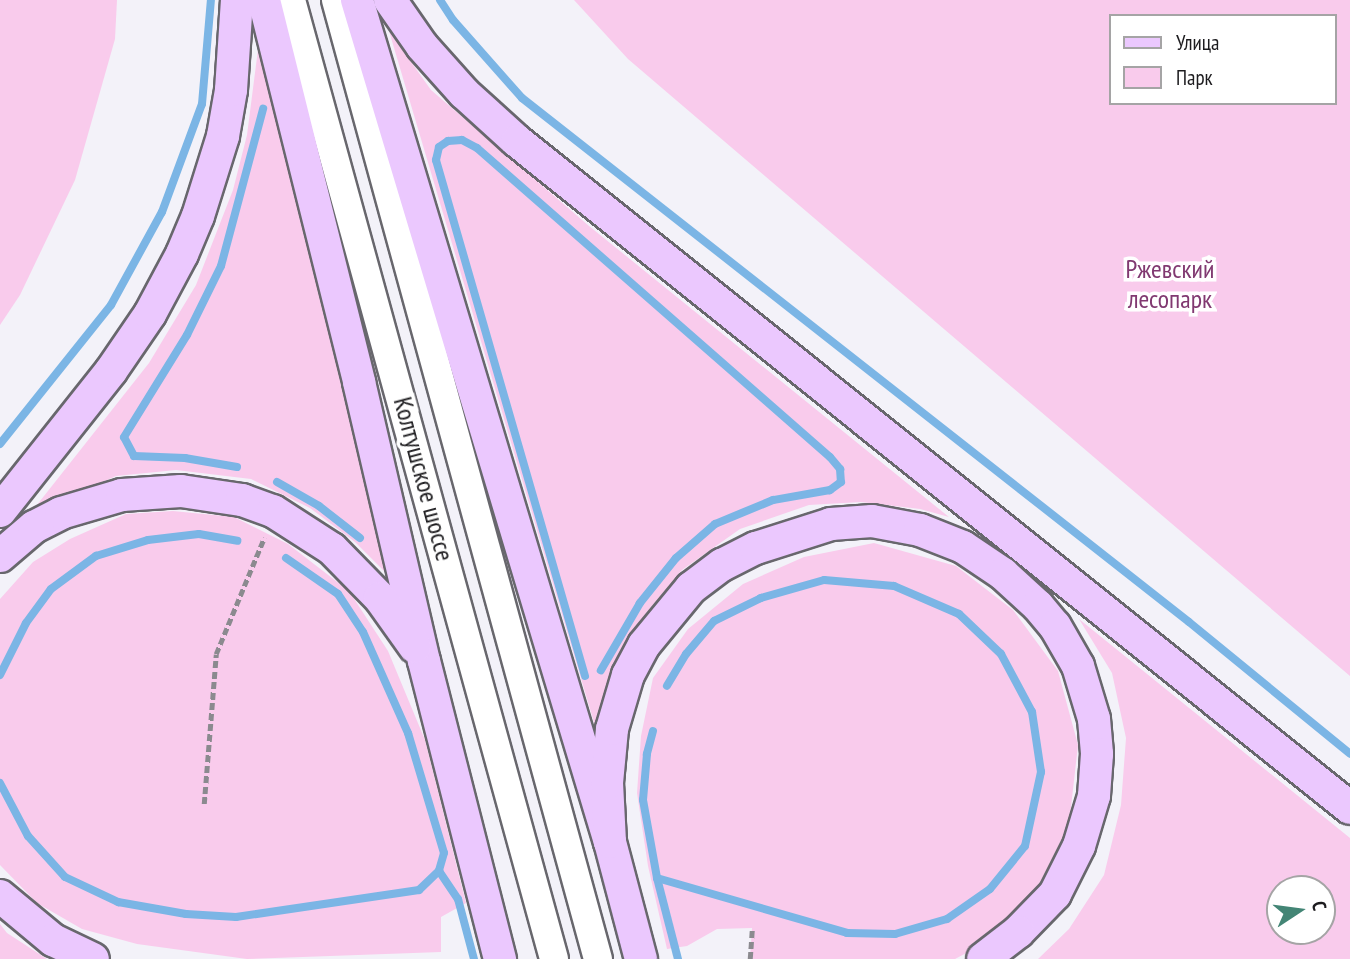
<!DOCTYPE html>
<meta charset="utf-8">
<style>
body{margin:0}
#map{position:relative;width:1350px;height:959px;overflow:hidden;background:#f3f2f9;font-family:"PT Sans Narrow",sans-serif}
div>[style]{position:absolute}
.green>*{inset:0;background:#f9cbec}
.stream>*{height:8px;margin:-4px;padding:0 4px;transform-origin:4px;border-radius:4px;background:#7bb5e5}
.path>*{height:4.5px;margin-top:-2.25px;transform-origin:0;background:repeating-linear-gradient(90deg,#8b8a8f 0 7px,transparent 0 10.5px)}
.roads{filter:drop-shadow(2px 0 #68676d) drop-shadow(-2px 0 #68676d) drop-shadow(0 2px #68676d) drop-shadow(0 -2px #68676d)}
.secondary>*{height:28px;margin:-14px;padding:0 14px;transform-origin:14px;border-radius:14px;background:#fff}
.primary>*{height:32px;margin:-16px;padding:0 16px;transform-origin:16px;border-radius:16px;background:#ebc8fe}
span{translate:-50% -50%;white-space:nowrap;text-align:center;line-height:1.15;-webkit-text-stroke:7px #fff;paint-order:stroke}
.park-label{font-size:26px;color:#813971}
.street-label{font-size:26px;color:#1d1c1f}
.legend{position:absolute;left:1109px;top:14px;width:228px;height:91px;box-sizing:border-box;background:#fff;border:2px solid #a5a4a5;margin:0;padding:9px 12px;list-style:none;font-size:21px;color:#1d1c1f}
.legend li{display:flex;align-items:center;gap:14px;height:35px}
.legend b{width:35px;border:2px solid #a5a4a5}
.north{position:absolute;left:1266px;top:875px;width:70px;height:70px;box-sizing:border-box;background:#fff;border:2px solid #a5a4a5;border-radius:50%;rotate:77deg;font-size:19px;font-weight:700;line-height:28px;text-align:center;color:#1d1c1f}
.north::after{content:'';display:block;margin:auto;width:24px;height:32px;background:#438575;clip-path:polygon(50% 0,100% 100%,50% 72%,0 100%)}
</style>
<div id="map">
<div class="green">
<div style="clip-path:polygon(0 0,117px 0,115px 39px,75px 180px,20px 295px,0 325px)"></div>
<div style="clip-path:polygon(evenodd,574px 0,1350px 0,1350px 676px,628px 59px,574px 0,1110px 16px,1334px 16px,1334px 103px,1110px 103px,1110px 16px)"></div>
<div style="clip-path:polygon(389px 31px,431px 90px,589px 226px,949px 517px,920px 509px,861px 502px,809px 505px,740px 529px,682px 570px,647px 612px,615px 671px,596px 729px)"></div>
<div style="clip-path:polygon(260px 34px,392px 579px,355px 542px,310px 508px,251px 479px,176px 470px,116px 476px,29px 515px,149px 363px,196px 285px,233px 190px,247px 135px)"></div>
<div style="clip-path:polygon(173px 511px,234px 517px,288px 544px,349px 591px,388px 651px,425px 740px,466px 903px,441px 917px,441px 952px,247px 959px,137px 944px,82px 929px,37px 903px,0 865px,0 599px,33px 562px,70px 539px,126px 514px)"></div>
<div style="clip-path:polygon(874px 543px,956px 566px,1013px 610px,1058px 671px,1078px 745px,1069px 825px,1035px 893px,989px 941px,955px 959px,750px 959px,752px 928px,717px 929px,687px 946px,667px 949px,648px 866px,637px 793px,641px 736px,653px 678px,688px 629px,743px 584px,804px 557px)"></div>
<div style="clip-path:polygon(evenodd,1079px 619px,1350px 838px,1350px 959px,1038px 959px,1069px 929px,1104px 875px,1121px 805px,1126px 738px,1112px 673px,1079px 619px,1280px 889px,1322px 889px,1322px 931px,1280px 931px,1280px 889px)"></div>
<div style="clip-path:polygon(0 924px,7px 933px,47px 959px,0 959px)"></div>
</div>
<div class="stream">
<div style="left:440px;top:0;width:24px;rotate:57deg"></div>
<div style="left:453px;top:20px;width:104px;rotate:48.5deg"></div>
<div style="left:522px;top:98px;width:848px;rotate:38.15deg"></div>
<div style="left:1189px;top:622px;width:208px;rotate:39.3deg"></div>
<div style="left:0;top:444px;width:178px;rotate:-51.4deg"></div>
<div style="left:111px;top:305px;width:106px;rotate:-61.3deg"></div>
<div style="left:162px;top:212px;width:115px;rotate:-69.7deg"></div>
<div style="left:202px;top:104px;width:104px;rotate:-85.1deg"></div>
<div style="left:237px;top:467px;width:53px;rotate:-170.2deg"></div>
<div style="left:185px;top:458px;width:51px;rotate:-177.8deg"></div>
<div style="left:134px;top:456px;width:21px;rotate:-118deg"></div>
<div style="left:124px;top:437px;width:120px;rotate:-58.3deg"></div>
<div style="left:187px;top:335px;width:77px;rotate:-63.8deg"></div>
<div style="left:221px;top:266px;width:163px;rotate:-75deg"></div>
<div style="left:277px;top:482px;width:48px;rotate:29.7deg"></div>
<div style="left:319px;top:506px;width:52px;rotate:38deg"></div>
<div style="left:286px;top:558px;width:63px;rotate:34.7deg"></div>
<div style="left:338px;top:594px;width:45px;rotate:56.7deg"></div>
<div style="left:363px;top:632px;width:111px;rotate:66deg"></div>
<div style="left:408px;top:733px;width:125px;rotate:73.3deg"></div>
<div style="left:444px;top:853px;width:19px;rotate:106deg"></div>
<div style="left:439px;top:871px;width:34px;rotate:56deg"></div>
<div style="left:458px;top:899px;width:62px;rotate:75.1deg"></div>
<div style="left:0;top:675px;width:58px;rotate:-63.4deg"></div>
<div style="left:26px;top:623px;width:42px;rotate:-53.7deg"></div>
<div style="left:51px;top:589px;width:56px;rotate:-36.3deg"></div>
<div style="left:96px;top:556px;width:54px;rotate:-17.1deg"></div>
<div style="left:148px;top:540px;width:51px;rotate:-6.7deg"></div>
<div style="left:199px;top:534px;width:39px;rotate:10deg"></div>
<div style="left:585px;top:676px;width:537px;rotate:-106.11deg"></div>
<div style="left:436px;top:160px;width:13px;rotate:-77deg"></div>
<div style="left:439px;top:147px;width:11px;rotate:-34deg"></div>
<div style="left:448px;top:141px;width:14px;rotate:-4deg"></div>
<div style="left:462px;top:140px;width:17px;rotate:28deg"></div>
<div style="left:477px;top:148px;width:469px;rotate:41.2deg"></div>
<div style="left:830px;top:457px;width:16px;rotate:50deg"></div>
<div style="left:840px;top:469px;width:13px;rotate:86deg"></div>
<div style="left:841px;top:482px;width:14px;rotate:144deg"></div>
<div style="left:830px;top:490px;width:58px;rotate:170deg"></div>
<div style="left:773px;top:500px;width:63px;rotate:157.5deg"></div>
<div style="left:715px;top:524px;width:52px;rotate:138.9deg"></div>
<div style="left:676px;top:558px;width:58px;rotate:128.7deg"></div>
<div style="left:640px;top:603px;width:78px;rotate:120.2deg"></div>
<div style="left:653px;top:731px;width:24px;rotate:105deg"></div>
<div style="left:647px;top:754px;width:46px;rotate:95deg"></div>
<div style="left:643px;top:800px;width:79px;rotate:79.8deg"></div>
<div style="left:657px;top:878px;width:84px;rotate:75.5deg"></div>
<div style="left:0;top:783px;width:60px;rotate:62.2deg"></div>
<div style="left:28px;top:836px;width:55px;rotate:47.9deg"></div>
<div style="left:65px;top:877px;width:59px;rotate:25.3deg"></div>
<div style="left:118px;top:902px;width:69px;rotate:10deg"></div>
<div style="left:186px;top:914px;width:50px;rotate:3.4deg"></div>
<div style="left:236px;top:917px;width:185px;rotate:-8.4deg"></div>
<div style="left:419px;top:890px;width:28px;rotate:-44deg"></div>
<div style="left:657px;top:878px;width:198px;rotate:16.1deg"></div>
<div style="left:847px;top:933px;width:48px;rotate:1.2deg"></div>
<div style="left:895px;top:934px;width:54px;rotate:-16.1deg"></div>
<div style="left:947px;top:919px;width:52px;rotate:-34.9deg"></div>
<div style="left:990px;top:889px;width:55px;rotate:-50.9deg"></div>
<div style="left:1025px;top:846px;width:76px;rotate:-77.8deg"></div>
<div style="left:1041px;top:772px;width:61px;rotate:-98.5deg"></div>
<div style="left:1032px;top:712px;width:66px;rotate:-118.1deg"></div>
<div style="left:1001px;top:654px;width:58px;rotate:-136.4deg"></div>
<div style="left:959px;top:614px;width:71px;rotate:-156.7deg"></div>
<div style="left:894px;top:586px;width:70px;rotate:-175.1deg"></div>
<div style="left:824px;top:580px;width:66px;rotate:164.1deg"></div>
<div style="left:761px;top:598px;width:52px;rotate:153.9deg"></div>
<div style="left:714px;top:621px;width:43px;rotate:130.3deg"></div>
<div style="left:686px;top:654px;width:37px;rotate:121deg"></div>
</div>
<div class="path">
<div style="left:204px;top:804px;width:150px;rotate:-85.4deg"></div>
<div style="left:216px;top:654px;width:126px;rotate:-67.5deg"></div>
<div style="left:750px;top:959px;width:31px;rotate:-86deg"></div>
</div>
<div class="roads">
<div class="secondary">
<div style="left:291px;top:0;width:994px;rotate:74.66deg"></div>
<div style="left:336px;top:0;width:994px;rotate:74.72deg"></div>
</div>
<div class="primary">
<div style="left:264px;top:0;width:394px;rotate:76deg"></div>
<div style="left:359px;top:382px;width:286px;rotate:76.9deg"></div>
<div style="left:424px;top:661px;width:308px;rotate:75.7deg"></div>
<div style="left:357px;top:0;width:879px;rotate:73.28deg"></div>
<div style="left:610px;top:842px;width:121px;rotate:75.2deg"></div>
<div style="left:390px;top:0;width:56px;rotate:55.2deg"></div>
<div style="left:422px;top:46px;width:63px;rotate:48.2deg"></div>
<div style="left:464px;top:93px;width:72px;rotate:42.2deg"></div>
<div style="left:517px;top:141px;width:1067px;rotate:38.68deg"></div>
<div style="left:0;top:511px;width:179px;rotate:-51.6deg"></div>
<div style="left:111px;top:371px;width:69px;rotate:-55.6deg"></div>
<div style="left:150px;top:314px;width:68px;rotate:-61.9deg"></div>
<div style="left:182px;top:254px;width:41px;rotate:-67.2deg"></div>
<div style="left:198px;top:216px;width:84px;rotate:-72.6deg"></div>
<div style="left:223px;top:136px;width:47px;rotate:-80.1deg"></div>
<div style="left:231px;top:90px;width:90px;rotate:-86.2deg"></div>
<div style="left:0;top:556px;width:45px;rotate:-40.5deg"></div>
<div style="left:34px;top:527px;width:30px;rotate:-27deg"></div>
<div style="left:61px;top:513px;width:64px;rotate:-16.4deg"></div>
<div style="left:122px;top:495px;width:59px;rotate:-3.9deg"></div>
<div style="left:181px;top:491px;width:62px;rotate:8.4deg"></div>
<div style="left:242px;top:500px;width:33px;rotate:20deg"></div>
<div style="left:273px;top:511px;width:70px;rotate:32.8deg"></div>
<div style="left:332px;top:549px;width:69px;rotate:45.6deg"></div>
<div style="left:380px;top:598px;width:60px;rotate:54.5deg"></div>
<div style="left:610px;top:842px;width:59px;rotate:-92.9deg"></div>
<div style="left:607px;top:783px;width:54px;rotate:-84.7deg"></div>
<div style="left:612px;top:729px;width:56px;rotate:-73.5deg"></div>
<div style="left:628px;top:675px;width:34px;rotate:-62deg"></div>
<div style="left:644px;top:645px;width:74px;rotate:-50.5deg"></div>
<div style="left:691px;top:588px;width:39px;rotate:-37deg"></div>
<div style="left:722px;top:565px;width:38px;rotate:-27deg"></div>
<div style="left:756px;top:548px;width:79px;rotate:-17.7deg"></div>
<div style="left:831px;top:524px;width:41px;rotate:-4.2deg"></div>
<div style="left:872px;top:521px;width:49px;rotate:10.6deg"></div>
<div style="left:920px;top:530px;width:46px;rotate:21.6deg"></div>
<div style="left:963px;top:547px;width:48px;rotate:34deg"></div>
<div style="left:1003px;top:574px;width:47px;rotate:42.4deg"></div>
<div style="left:1038px;top:606px;width:26px;rotate:50deg"></div>
<div style="left:1055px;top:626px;width:46px;rotate:60.1deg"></div>
<div style="left:1078px;top:666px;width:55px;rotate:73.2deg"></div>
<div style="left:1094px;top:719px;width:35px;rotate:85deg"></div>
<div style="left:1097px;top:754px;width:42px;rotate:94.1deg"></div>
<div style="left:1094px;top:796px;width:52px;rotate:106.7deg"></div>
<div style="left:1079px;top:846px;width:54px;rotate:116.6deg"></div>
<div style="left:1055px;top:894px;width:53px;rotate:134.2deg"></div>
<div style="left:1018px;top:932px;width:44px;rotate:142.4deg"></div>
<div style="left:0;top:896px;width:69px;rotate:39.7deg"></div>
<div style="left:53px;top:940px;width:44px;rotate:25.4deg"></div>
</div>
</div>
<div class="park-label">
<span style="left:1170px;top:284px">Ржевский<br>лесопарк</span>
</div>
<div class="street-label">
<span style="left:424px;top:479px;rotate:75deg">Колтушское шоссе</span>
</div>
<ul class="legend">
<li><b style="height:9px;background:#ebc8fe"></b>Улица</li>
<li><b style="height:19px;background:#f9cbec"></b>Парк</li>
</ul>
<div class="north">С</div>
</div>
